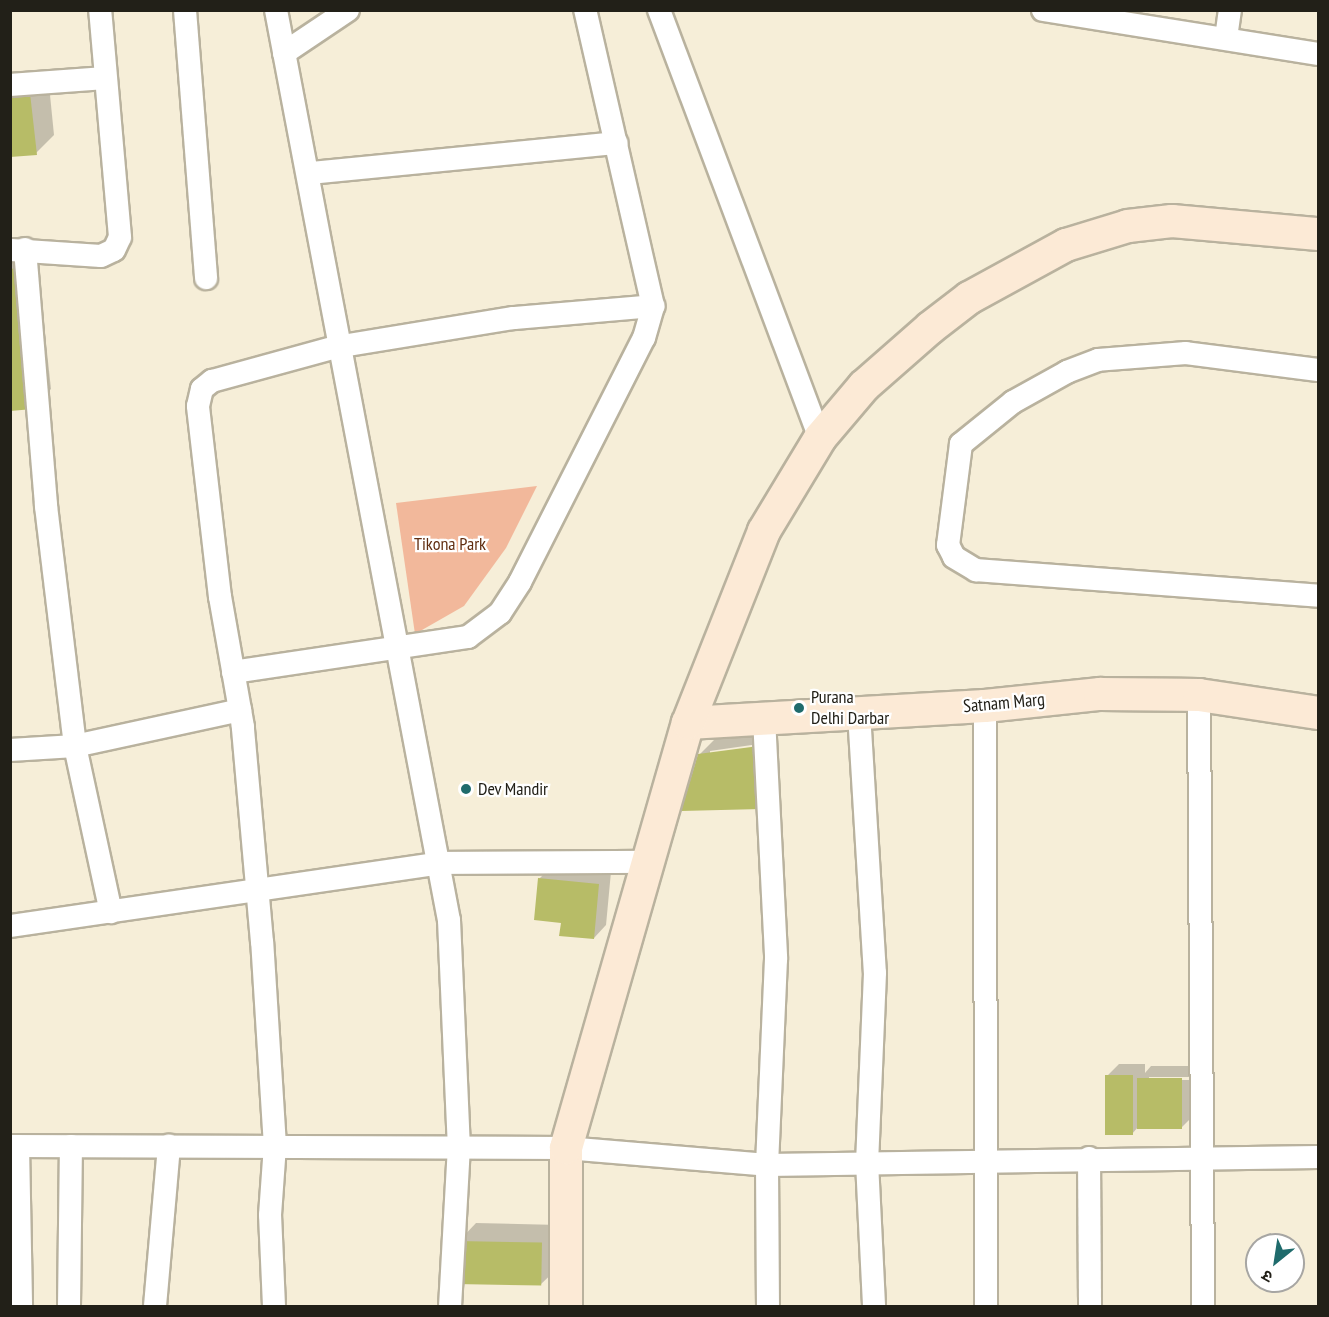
<!DOCTYPE html>
<meta charset="utf-8">
<style>
body{margin:0}
#map{position:relative;width:1329px;height:1317px;overflow:hidden;background:#f6eed8;font-family:"PT Sans Narrow","Noto Sans Devanagari",sans-serif}
div>[style]{position:absolute}
.green>*{inset:0;background:#f2b89b}
.shadow>*{inset:0;background:#0003}
.building>*{inset:0;background:#b7bc67;transform-origin:0 0}
.roads{filter:drop-shadow(2px 0 #b9b29e) drop-shadow(-2px 0 #b9b29e) drop-shadow(0 2px #b9b29e) drop-shadow(0 -2px #b9b29e)}
.street>*{height:22px;margin:-11px;padding:0 11px;transform-origin:11px;border-radius:11px;background:#fff}
.secondary>*{height:32px;margin:-16px;padding:0 16px;transform-origin:16px;border-radius:16px;background:#fcead6}
.dots>*{width:16px;height:16px;translate:-50% -50%;box-sizing:border-box;border:3px solid #fff;border-radius:50%}
span{translate:-50% -50%;white-space:nowrap;text-align:center;line-height:1.15;-webkit-text-stroke:4.5px #fff;paint-order:stroke}
.park-label{font-size:18px;color:#612e11}
.poi-label{font-size:18px;color:#222018}
.left{translate:0 -50%;text-align:left}
.street-label{font-size:18px;color:#222018}
.frame{position:absolute;inset:0;border:12px solid #222018;pointer-events:none}
.north{position:absolute;left:1245px;top:1233px;width:60px;height:60px;box-sizing:border-box;background:#fff;border:2px solid #a7a6a3;border-radius:50%;rotate:210deg;font-size:16px;font-weight:700;line-height:24px;text-align:center;color:#222018}
.north::after{content:'';display:block;margin:auto;width:21px;height:27px;background:#1f6b6c;clip-path:polygon(50% 0,100% 100%,50% 72%,0 100%)}
</style>
<div id="map">
<div class="green">
<div style="clip-path:polygon(537px 486px,506px 548px,464px 606px,415px 634px,396px 503px)"></div>
</div>
<div class="shadow">
<div style="clip-path:polygon(48px 75px,54px 135px,36px 153px,10px 79px)"></div>
<div style="clip-path:polygon(36px 250px,51px 389px,32px 407px,10px 410px,10px 253px)"></div>
<div style="clip-path:polygon(evenodd,777px 728px,779px 789px,699px 755px,718px 736px,777px 728px,766px 743px,767px 746px,710px 754px,710px 751px,766px 743px)"></div>
<div style="clip-path:polygon(551px 867px,611px 872px,606px 925px,594px 938px,563px 921px,539px 879px)"></div>
<div style="clip-path:polygon(evenodd,1119px 1064px,1145px 1064px,1145px 1073px,1151px 1066px,1194px 1066px,1194px 1115px,1182px 1127px,1138px 1127px,1132px 1134px,1107px 1076px,1119px 1064px,1149px 1077px,1190px 1077px,1190px 1080px,1149px 1080px,1149px 1077px)"></div>
<div style="clip-path:polygon(476px 1223px,560px 1225px,559px 1267px,540px 1285px,458px 1242px)"></div>
</div>
<div class="building">
<div style="clip-path:polygon(30px 93px,37px 155px,10px 157px,10px 95px)"></div>
<div style="clip-path:polygon(18px 268px,33px 409px,10px 411px,10px 269px)"></div>
<div style="clip-path:polygon(759px 746px,761px 809px,681px 811px,698px 754px)"></div>
<div style="clip-path:polygon(538px 878px,599px 884px,594px 939px,559px 936px,561px 923px,534px 920px)"></div>
<div style="left:1105px;top:1075px;width:28px;height:60px"></div>
<div style="left:1137px;top:1078px;width:45px;height:51px"></div>
<div style="left:456px;top:1241px;width:86px;height:43px;rotate:1deg"></div>
</div>
<div class="roads">
<div class="street">
<div style="left:185px;top:10px;width:269px;rotate:85.5deg"></div>
<div style="left:276px;top:10px;width:926px;rotate:79.24deg"></div>
<div style="left:449px;top:920px;width:226px;rotate:87.5deg"></div>
<div style="left:459px;top:1146px;width:160px;rotate:93.2deg"></div>
<div style="left:659px;top:10px;width:457px;rotate:69.4deg"></div>
<div style="left:1043px;top:10px;width:278px;rotate:9.1deg"></div>
<div style="left:1226px;top:38px;width:28px;rotate:-82deg"></div>
<div style="left:284px;top:53px;width:77px;rotate:-33.9deg"></div>
<div style="left:10px;top:85px;width:95px;rotate:-4.2deg"></div>
<div style="left:310px;top:173px;width:308px;rotate:-5.6deg"></div>
<div style="left:25px;top:249px;width:258px;rotate:85.3deg"></div>
<div style="left:46px;top:506px;width:242px;rotate:83.1deg"></div>
<div style="left:75px;top:746px;width:170px;rotate:77.8deg"></div>
<div style="left:11px;top:250px;width:90px;rotate:3.8deg"></div>
<div style="left:101px;top:256px;width:14px;rotate:-25deg"></div>
<div style="left:114px;top:250px;width:14px;rotate:-65deg"></div>
<div style="left:120px;top:237px;width:228px;rotate:-95deg"></div>
<div style="left:1318px;top:370px;width:133px;rotate:-172.7deg"></div>
<div style="left:1186px;top:353px;width:88px;rotate:175.5deg"></div>
<div style="left:1098px;top:360px;width:33px;rotate:159deg"></div>
<div style="left:1067px;top:372px;width:62px;rotate:150.9deg"></div>
<div style="left:1013px;top:402px;width:67px;rotate:141.1deg"></div>
<div style="left:961px;top:444px;width:102px;rotate:97.3deg"></div>
<div style="left:948px;top:545px;width:13px;rotate:63deg"></div>
<div style="left:954px;top:557px;width:26px;rotate:31deg"></div>
<div style="left:976px;top:570px;width:343px;rotate:4.3deg"></div>
<div style="left:233px;top:672px;width:238px;rotate:-8.5deg"></div>
<div style="left:468px;top:637px;width:40px;rotate:-37deg"></div>
<div style="left:500px;top:613px;width:37px;rotate:-57deg"></div>
<div style="left:520px;top:582px;width:274px;rotate:-63.1deg"></div>
<div style="left:644px;top:338px;width:33px;rotate:-74deg"></div>
<div style="left:653px;top:306px;width:304px;rotate:-102.9deg"></div>
<div style="left:1199px;top:695px;width:611px;rotate:89.62deg"></div>
<div style="left:985px;top:706px;width:600px;rotate:89.9deg"></div>
<div style="left:859px;top:713px;width:260px;rotate:86.5deg"></div>
<div style="left:875px;top:973px;width:189px;rotate:92.4deg"></div>
<div style="left:867px;top:1162px;width:144px;rotate:87.2deg"></div>
<div style="left:764px;top:718px;width:241px;rotate:87.1deg"></div>
<div style="left:776px;top:959px;width:206px;rotate:92.5deg"></div>
<div style="left:767px;top:1165px;width:141px;rotate:89.6deg"></div>
<div style="left:10px;top:750px;width:65px;rotate:-3.5deg"></div>
<div style="left:75px;top:746px;width:169px;rotate:-12.3deg"></div>
<div style="left:10px;top:926px;width:435px;rotate:-8.3deg"></div>
<div style="left:440px;top:863px;width:208px;rotate:-0.3deg"></div>
<div style="left:10px;top:1146px;width:556px;rotate:0.21deg"></div>
<div style="left:566px;top:1148px;width:202px;rotate:4.8deg"></div>
<div style="left:767px;top:1165px;width:551px;rotate:-0.83deg"></div>
<div style="left:18px;top:1146px;width:160px;rotate:88.9deg"></div>
<div style="left:1089px;top:1158px;width:148px;rotate:89.6deg"></div>
<div style="left:69px;top:1306px;width:160px;rotate:-89.3deg"></div>
<div style="left:155px;top:1306px;width:161px;rotate:-85deg"></div>
<div style="left:274px;top:1306px;width:91px;rotate:-92.5deg"></div>
<div style="left:270px;top:1215px;width:69px;rotate:-85.9deg"></div>
<div style="left:275px;top:1146px;width:204px;rotate:-93.6deg"></div>
<div style="left:262px;top:942px;width:216px;rotate:-95.1deg"></div>
<div style="left:243px;top:727px;width:132px;rotate:-100deg"></div>
<div style="left:220px;top:597px;width:192px;rotate:-96.6deg"></div>
<div style="left:198px;top:406px;width:17px;rotate:-77deg"></div>
<div style="left:202px;top:389px;width:13px;rotate:-39deg"></div>
<div style="left:212px;top:381px;width:129px;rotate:-15.3deg"></div>
<div style="left:336px;top:347px;width:180px;rotate:-9.3deg"></div>
<div style="left:514px;top:318px;width:140px;rotate:-4.9deg"></div>
</div>
<div class="secondary">
<div style="left:688px;top:723px;width:297px;rotate:-3.3deg"></div>
<div style="left:985px;top:706px;width:116px;rotate:-6deg"></div>
<div style="left:1100px;top:694px;width:99px;rotate:0.6deg"></div>
<div style="left:1199px;top:695px;width:120px;rotate:8.6deg"></div>
<div style="left:566px;top:1306px;width:158px;rotate:-90deg"></div>
<div style="left:566px;top:1148px;width:442px;rotate:-74deg"></div>
<div style="left:688px;top:723px;width:206px;rotate:-68.4deg"></div>
<div style="left:764px;top:531px;width:109px;rotate:-58.9deg"></div>
<div style="left:820px;top:438px;width:68px;rotate:-49.8deg"></div>
<div style="left:864px;top:386px;width:88px;rotate:-41.3deg"></div>
<div style="left:930px;top:328px;width:49px;rotate:-37.6deg"></div>
<div style="left:969px;top:298px;width:111px;rotate:-28.7deg"></div>
<div style="left:1066px;top:245px;width:65px;rotate:-17deg"></div>
<div style="left:1128px;top:226px;width:44px;rotate:-6.5deg"></div>
<div style="left:1172px;top:221px;width:147px;rotate:5.1deg"></div>
</div>
</div>
<div class="dots">
<div style="left:799px;top:708px;background:#1f6b6c"></div>
<div style="left:466px;top:789px;background:#1f6b6c"></div>
</div>
<div class="park-label">
<span style="left:450px;top:544px">Tikona Park</span>
</div>
<div class="poi-label">
<span class="left" style="left:811px;top:708px">Purana<br>Delhi Darbar</span>
<span class="left" style="left:478px;top:789px">Dev Mandir</span>
</div>
<div class="street-label">
<span style="left:1004px;top:703px;rotate:-5deg">Satnam Marg</span>
</div>
<div class="frame"></div>
<div class="north">उ</div>
</div>
